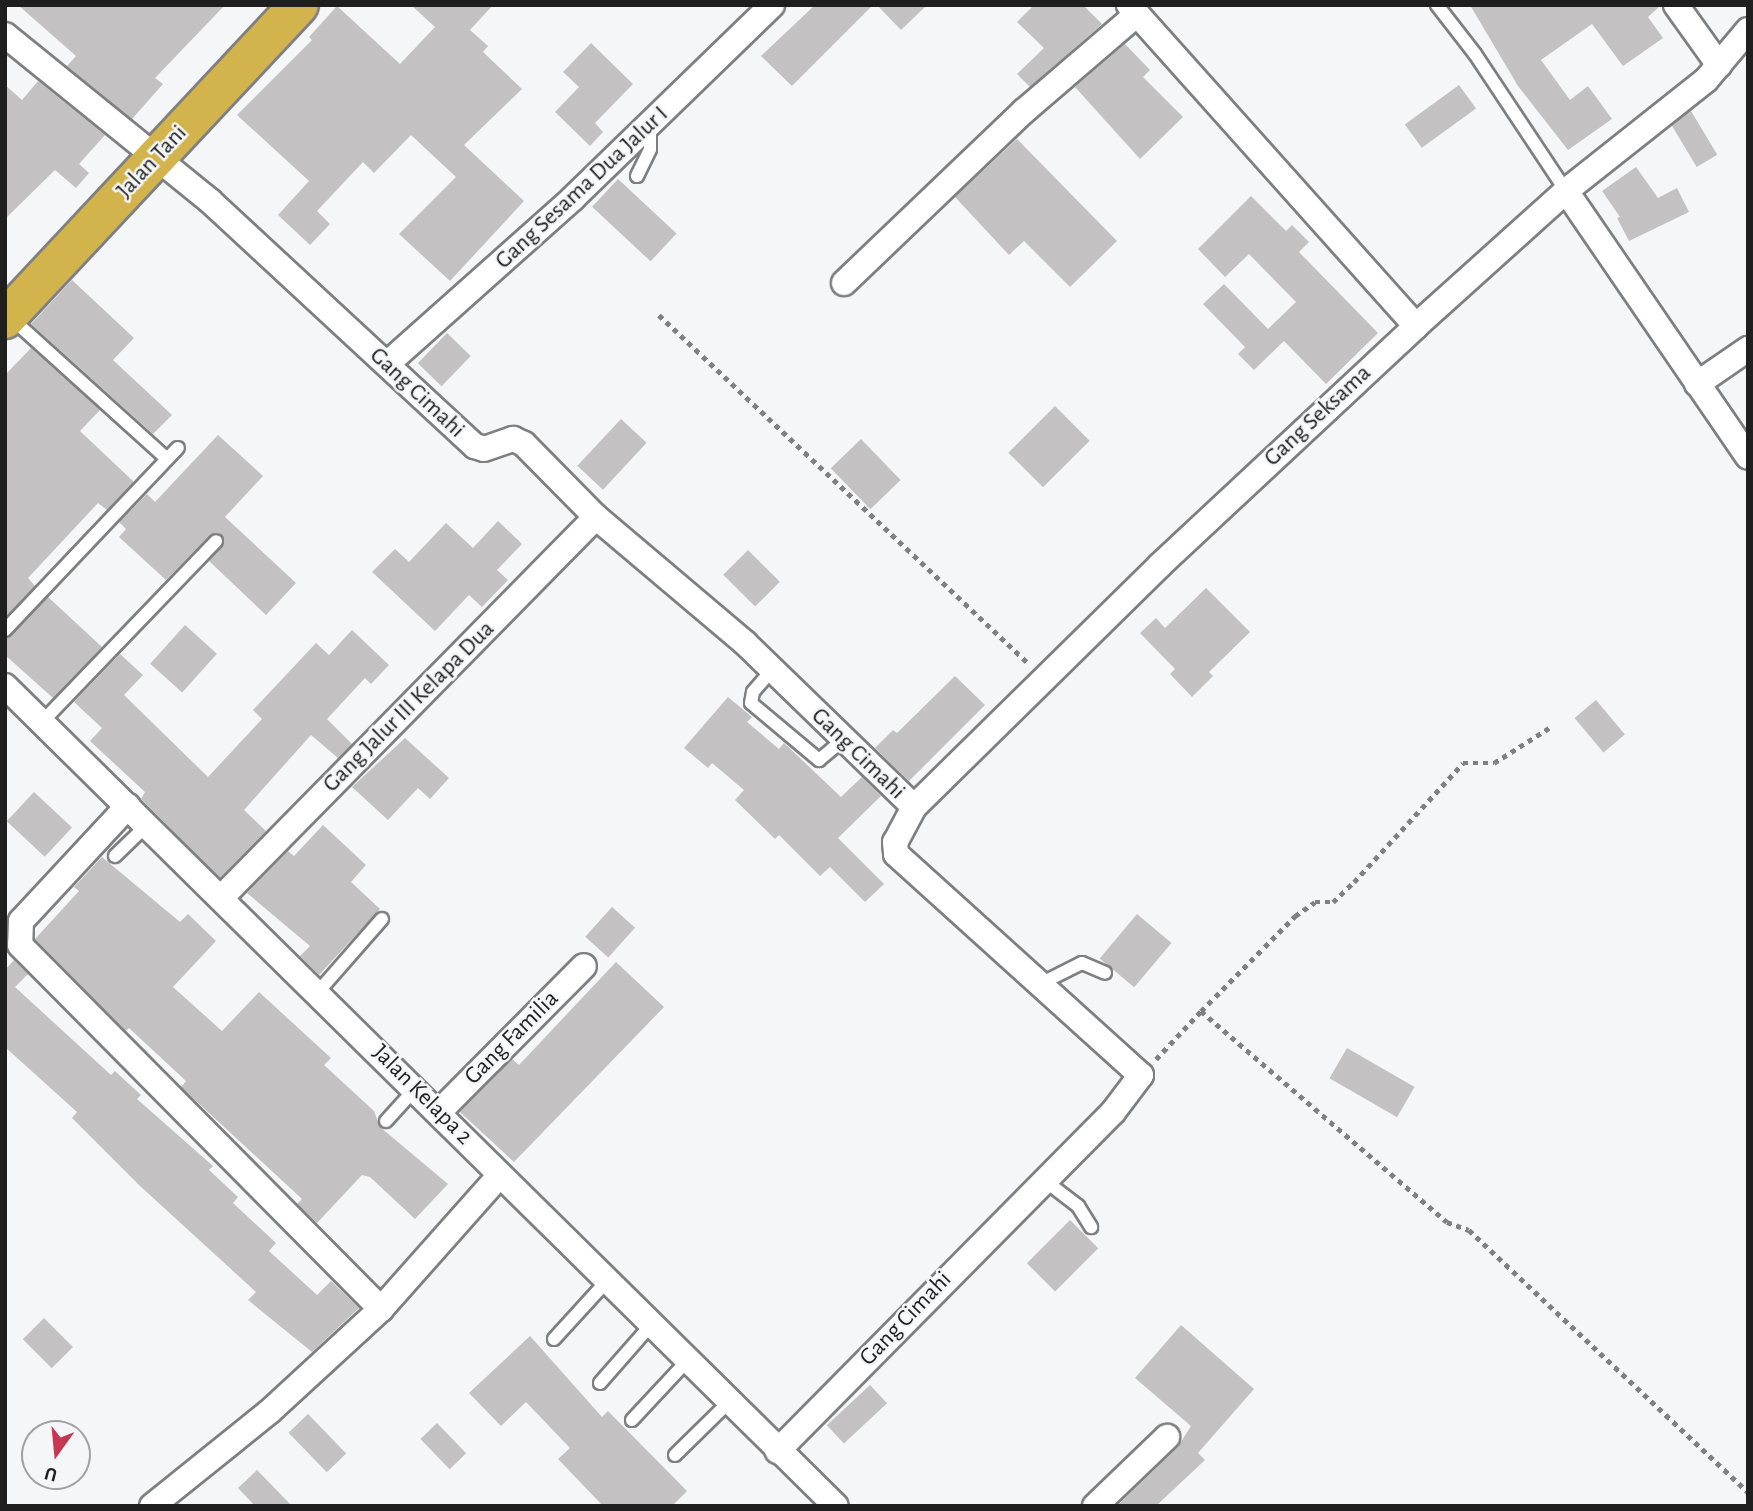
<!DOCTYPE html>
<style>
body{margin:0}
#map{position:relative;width:1753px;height:1511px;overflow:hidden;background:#f5f6f7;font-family:"Alegreya Sans",sans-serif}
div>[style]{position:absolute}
.building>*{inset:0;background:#c3c1c1;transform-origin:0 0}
.path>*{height:4.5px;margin-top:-2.25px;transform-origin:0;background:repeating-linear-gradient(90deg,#808081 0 5px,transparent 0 10px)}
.roads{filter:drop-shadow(2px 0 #7e7f80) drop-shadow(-2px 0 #7e7f80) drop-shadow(0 2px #7e7f80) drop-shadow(0 -2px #7e7f80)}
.service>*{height:12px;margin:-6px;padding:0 6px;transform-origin:6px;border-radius:6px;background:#fff}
.minor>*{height:24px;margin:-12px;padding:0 12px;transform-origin:12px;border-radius:12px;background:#fff}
.trunk>*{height:38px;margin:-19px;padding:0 19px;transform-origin:19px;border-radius:19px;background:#d2b34c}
span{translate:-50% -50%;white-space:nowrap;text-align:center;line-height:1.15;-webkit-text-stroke:5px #f5f6f7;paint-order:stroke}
.street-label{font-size:24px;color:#1f1f20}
.frame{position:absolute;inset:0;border:7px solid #1f1f20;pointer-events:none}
.north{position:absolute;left:21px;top:1420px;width:70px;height:70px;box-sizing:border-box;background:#f5f6f7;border:2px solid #9fa0a1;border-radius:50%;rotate:195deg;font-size:19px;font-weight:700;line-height:28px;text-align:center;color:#1f1f20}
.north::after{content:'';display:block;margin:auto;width:24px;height:32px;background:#c83751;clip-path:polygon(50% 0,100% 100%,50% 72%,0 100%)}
</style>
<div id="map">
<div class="building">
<div style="clip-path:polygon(18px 5px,225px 5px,155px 78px,163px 84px,132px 119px,67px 66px,76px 56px)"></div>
<div style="clip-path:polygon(411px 5px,493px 5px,470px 30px,488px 46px,483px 52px,522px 89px,464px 145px,524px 201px,450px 281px,399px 234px,456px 177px,411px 135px,374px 173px,363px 162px,317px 211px,330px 224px,310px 245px,278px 215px,309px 181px,237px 115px,312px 40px,309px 37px,337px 6px,400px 64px,435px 27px)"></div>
<div style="clip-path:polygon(815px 5px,873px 5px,792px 86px,761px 56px)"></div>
<div style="clip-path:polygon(877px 5px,927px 5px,901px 30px)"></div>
<div style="clip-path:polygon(1034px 5px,1083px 5px,1102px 24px,1030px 87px,1017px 74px,1044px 48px,1017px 22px)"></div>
<div style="clip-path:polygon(1470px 5px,1661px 5px,1648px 17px,1663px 38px,1623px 66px,1592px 24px,1541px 60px,1570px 100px,1588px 86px,1612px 119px,1568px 150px,1518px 86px)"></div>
<div style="clip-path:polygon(591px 43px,633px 84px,595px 123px,603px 132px,590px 146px,555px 112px,579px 87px,563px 72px)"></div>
<div style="clip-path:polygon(1125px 44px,1150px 70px,1143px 77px,1183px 117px,1140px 159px,1075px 87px)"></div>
<div style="clip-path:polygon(38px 81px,105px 135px,79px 164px,89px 173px,76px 188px,55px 170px,5px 219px,5px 85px,22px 100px)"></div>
<div style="left:1459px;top:85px;width:29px;height:67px;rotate:54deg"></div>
<div style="left:1691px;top:111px;width:51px;height:24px;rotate:59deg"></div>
<div style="clip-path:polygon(1017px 139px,1117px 241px,1070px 287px,1024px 241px,1009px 255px,955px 197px)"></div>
<div style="clip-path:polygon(1636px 167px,1658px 198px,1677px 188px,1689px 212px,1629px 241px,1617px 218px,1620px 217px,1602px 191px)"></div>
<div style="left:618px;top:179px;width:80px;height:38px;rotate:43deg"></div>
<div style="clip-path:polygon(1251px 196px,1286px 231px,1292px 225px,1309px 242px,1299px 252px,1378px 333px,1326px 384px,1284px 341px,1254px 370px,1238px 354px,1245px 347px,1203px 304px,1224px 284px,1268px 329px,1296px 302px,1249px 254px,1225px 277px,1198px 249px)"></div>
<div style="clip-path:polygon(72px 280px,134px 338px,113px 360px,172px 415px,153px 434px,31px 324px)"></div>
<div style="left:447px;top:333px;width:33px;height:42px;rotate:44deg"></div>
<div style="clip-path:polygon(31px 348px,100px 410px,80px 431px,134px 482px,107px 510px,98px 503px,28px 578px,35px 586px,5px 617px,5px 375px)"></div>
<div style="left:1055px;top:406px;width:49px;height:66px;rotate:45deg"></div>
<div style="left:621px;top:419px;width:35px;height:64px;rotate:43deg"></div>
<div style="clip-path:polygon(218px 435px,263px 476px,225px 517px,296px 583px,266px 615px,209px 561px,224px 544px,219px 533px,210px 535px,166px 580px,119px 537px,126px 529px,119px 522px,147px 494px,155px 502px)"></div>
<div style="left:861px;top:439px;width:57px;height:42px;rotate:46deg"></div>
<div style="clip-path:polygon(498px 521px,522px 544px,497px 570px,508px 580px,482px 607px,469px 595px,435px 631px,372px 572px,395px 549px,409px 562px,446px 523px,473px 548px)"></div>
<div style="left:748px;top:550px;width:45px;height:35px;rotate:45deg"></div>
<div style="clip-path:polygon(1206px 588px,1250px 632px,1209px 672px,1213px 676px,1192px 697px,1170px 674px,1175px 669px,1140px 633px,1156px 618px,1165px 628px)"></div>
<div style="clip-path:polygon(48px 597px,102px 647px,53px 698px,5px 655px,5px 639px)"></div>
<div style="left:185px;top:625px;width:43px;height:52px;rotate:42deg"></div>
<div style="clip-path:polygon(352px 630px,389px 665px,371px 684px,365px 678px,327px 719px,352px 744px,338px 758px,311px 735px,244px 810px,266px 831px,220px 878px,141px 799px,145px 792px,90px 741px,102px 728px,74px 702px,120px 654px,143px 675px,124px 695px,208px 777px,262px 719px,253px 710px,316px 643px,329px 655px)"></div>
<div style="clip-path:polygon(955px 676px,985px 705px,909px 781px,875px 748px,893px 730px,897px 733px)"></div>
<div style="clip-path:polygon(728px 697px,752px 717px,747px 722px,779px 749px,784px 743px,841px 797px,862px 777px,881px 796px,838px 838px,884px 884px,865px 902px,830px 867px,820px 876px,779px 835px,775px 839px,735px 800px,744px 790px,712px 763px,708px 768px,684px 748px)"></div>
<div style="left:1596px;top:700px;width:45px;height:28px;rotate:50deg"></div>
<div style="clip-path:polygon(405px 738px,449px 778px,430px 799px,418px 788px,388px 820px,352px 787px)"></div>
<div style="left:34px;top:792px;width:52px;height:40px;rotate:43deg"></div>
<div style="clip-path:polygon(323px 825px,366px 865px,351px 882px,380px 909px,319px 975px,300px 956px,310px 946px,247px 893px,288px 851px,294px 856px)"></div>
<div style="clip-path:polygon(102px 857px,180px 922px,188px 914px,216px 941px,173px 987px,222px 1031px,259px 992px,331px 1058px,324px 1065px,374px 1111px,380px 1127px,448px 1184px,415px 1219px,370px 1177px,362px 1175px,317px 1223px,297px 1204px,302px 1199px,181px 1087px,186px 1081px,129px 1028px,126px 1031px,35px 939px,79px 891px,74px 887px)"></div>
<div style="left:612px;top:907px;width:31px;height:40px;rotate:42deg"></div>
<div style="left:1137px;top:914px;width:45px;height:58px;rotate:40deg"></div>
<div style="clip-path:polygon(14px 960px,28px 974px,15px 987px,111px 1075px,115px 1071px,141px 1095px,137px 1099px,213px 1166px,209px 1170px,238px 1197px,233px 1203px,276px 1243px,269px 1251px,317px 1295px,331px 1281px,359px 1308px,312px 1352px,248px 1300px,256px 1292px,139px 1185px,72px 1118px,77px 1112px,5px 1047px,5px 970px)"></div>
<div style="clip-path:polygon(616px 962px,664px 1007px,514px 1162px,460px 1112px,512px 1059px,519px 1065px)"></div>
<div style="left:1347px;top:1048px;width:78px;height:35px;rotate:30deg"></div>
<div style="left:1070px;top:1220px;width:40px;height:61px;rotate:45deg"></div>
<div style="left:44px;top:1318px;width:41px;height:30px;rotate:45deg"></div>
<div style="clip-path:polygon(1181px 1325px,1254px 1389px,1198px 1453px,1205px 1460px,1156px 1506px,1117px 1506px,1177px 1448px,1191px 1426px,1135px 1378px)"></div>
<div style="clip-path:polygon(530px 1336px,602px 1417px,608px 1411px,687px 1491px,672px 1506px,603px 1506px,558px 1459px,570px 1448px,526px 1402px,501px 1426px,469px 1393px)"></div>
<div style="left:870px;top:1385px;width:25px;height:59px;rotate:47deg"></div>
<div style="left:308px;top:1414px;width:55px;height:27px;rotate:46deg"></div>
<div style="left:437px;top:1423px;width:42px;height:23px;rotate:46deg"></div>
<div style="clip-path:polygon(257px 1470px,292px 1506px,255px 1506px,238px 1488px)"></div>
</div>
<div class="path">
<div style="left:659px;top:315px;width:507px;rotate:43.32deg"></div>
<div style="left:1201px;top:1011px;width:134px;rotate:-45.3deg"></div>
<div style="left:1295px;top:916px;width:24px;rotate:-35deg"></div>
<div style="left:1315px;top:902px;width:18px"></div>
<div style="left:1333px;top:902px;width:29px;rotate:-44deg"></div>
<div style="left:1354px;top:882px;width:161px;rotate:-47.5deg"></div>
<div style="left:1463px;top:763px;width:31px"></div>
<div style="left:1494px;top:763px;width:69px;rotate:-32.5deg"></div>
<div style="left:1156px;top:1059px;width:66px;rotate:-46.8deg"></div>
<div style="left:1201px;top:1011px;width:324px;rotate:40.6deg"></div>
<div style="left:1447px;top:1222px;width:23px;rotate:20deg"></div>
<div style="left:1469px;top:1230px;width:383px;rotate:43.2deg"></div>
</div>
<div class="roads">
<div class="service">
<div style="left:1437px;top:5px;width:62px;rotate:52.2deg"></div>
<div style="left:1475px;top:54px;width:164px;rotate:56.4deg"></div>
<div style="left:637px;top:176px;width:30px;rotate:-64deg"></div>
<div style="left:650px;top:149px;width:23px;rotate:-90deg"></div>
<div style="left:11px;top:318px;width:210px;rotate:42.1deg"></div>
<div style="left:5px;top:630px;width:251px;rotate:-46.5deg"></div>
<div style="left:772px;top:670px;width:29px;rotate:131deg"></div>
<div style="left:753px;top:692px;width:11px;rotate:100deg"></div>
<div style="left:751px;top:703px;width:89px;rotate:40deg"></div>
<div style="left:819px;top:760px;width:31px;rotate:-40deg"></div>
<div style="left:42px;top:722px;width:251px;rotate:-46.1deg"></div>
<div style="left:115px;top:856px;width:45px;rotate:-44.1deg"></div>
<div style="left:1040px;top:984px;width:47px;rotate:-26.6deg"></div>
<div style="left:1082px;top:963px;width:25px;rotate:23deg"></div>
<div style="left:318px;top:992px;width:97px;rotate:-48.8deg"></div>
<div style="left:386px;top:1121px;width:45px;rotate:-47.7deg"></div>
<div style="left:1044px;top:1180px;width:43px;rotate:37.4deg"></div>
<div style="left:1078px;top:1206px;width:25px;rotate:58deg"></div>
<div style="left:554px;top:1339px;width:79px;rotate:-47.6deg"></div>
<div style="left:600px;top:1383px;width:77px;rotate:-48.7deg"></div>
<div style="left:632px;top:1420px;width:81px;rotate:-47deg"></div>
<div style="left:675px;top:1455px;width:76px;rotate:-44.5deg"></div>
</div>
<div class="minor">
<div style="left:1676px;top:5px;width:74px;rotate:54.4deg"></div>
<div style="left:1748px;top:30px;width:65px;rotate:130deg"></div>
<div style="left:1706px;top:80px;width:179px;rotate:141.6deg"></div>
<div style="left:1566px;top:191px;width:322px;rotate:55.6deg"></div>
<div style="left:5px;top:35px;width:264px;rotate:39deg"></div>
<div style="left:210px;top:201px;width:361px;rotate:42.8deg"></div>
<div style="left:475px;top:446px;width:9px;rotate:18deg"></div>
<div style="left:484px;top:449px;width:31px;rotate:-19deg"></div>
<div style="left:513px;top:439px;width:12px;rotate:24deg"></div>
<div style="left:524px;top:444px;width:103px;rotate:45.4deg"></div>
<div style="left:596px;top:517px;width:195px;rotate:40.2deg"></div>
<div style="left:745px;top:643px;width:235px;rotate:44.1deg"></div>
<div style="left:914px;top:807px;width:40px;rotate:118deg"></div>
<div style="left:895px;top:842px;width:12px;rotate:85deg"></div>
<div style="left:896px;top:854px;width:330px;rotate:42.1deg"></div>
<div style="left:1141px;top:1075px;width:46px;rotate:127.1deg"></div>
<div style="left:1113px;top:1112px;width:477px;rotate:134.7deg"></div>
<div style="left:844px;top:283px;width:249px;rotate:-43.7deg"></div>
<div style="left:1024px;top:111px;width:149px;rotate:-40.6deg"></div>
<div style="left:1416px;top:326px;width:202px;rotate:-42deg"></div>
<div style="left:387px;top:364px;width:249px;rotate:-41.7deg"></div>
<div style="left:573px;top:198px;width:277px;rotate:-44.1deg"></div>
<div style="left:1697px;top:384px;width:62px;rotate:-34.5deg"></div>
<div style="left:5px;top:686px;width:1167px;rotate:44.62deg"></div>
<div style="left:128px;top:806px;width:157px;rotate:132.9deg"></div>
<div style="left:21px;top:921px;width:24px;rotate:92deg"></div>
<div style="left:20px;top:945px;width:513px;rotate:45.24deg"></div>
<div style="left:914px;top:807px;width:344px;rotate:-44.5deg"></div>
<div style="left:1159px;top:566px;width:352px;rotate:-43deg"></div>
<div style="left:1416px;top:326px;width:431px;rotate:-131.8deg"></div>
<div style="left:222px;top:897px;width:533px;rotate:-45.46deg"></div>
<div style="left:440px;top:1111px;width:204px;rotate:-45.2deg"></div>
<div style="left:152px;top:1506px;width:150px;rotate:-38.8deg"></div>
<div style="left:269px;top:1412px;width:152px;rotate:-42.6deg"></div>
<div style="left:381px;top:1309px;width:179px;rotate:-48.4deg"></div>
<div style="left:1095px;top:1506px;width:100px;rotate:-43.8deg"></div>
</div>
<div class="trunk">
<div style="left:5px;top:319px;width:430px;rotate:-46.9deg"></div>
</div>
</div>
<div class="street-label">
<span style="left:152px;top:162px;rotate:-47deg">Jalan Tani</span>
<span style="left:582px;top:188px;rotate:-43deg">Gang Sesama Dua Jalur I</span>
<span style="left:417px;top:393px;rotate:43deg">Gang Cimahi</span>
<span style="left:1318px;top:416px;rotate:-43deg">Gang Seksama</span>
<span style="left:409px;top:707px;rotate:-45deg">Gang Jalur III Kelapa Dua</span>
<span style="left:858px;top:754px;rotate:44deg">Gang Cimahi</span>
<span style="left:512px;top:1038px;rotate:-45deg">Gang Familia</span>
<span style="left:422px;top:1095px;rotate:45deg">Jalan Kelapa 2</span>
<span style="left:906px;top:1319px;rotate:-46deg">Gang Cimahi</span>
</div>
<div class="frame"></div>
<div class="north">U</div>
</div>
